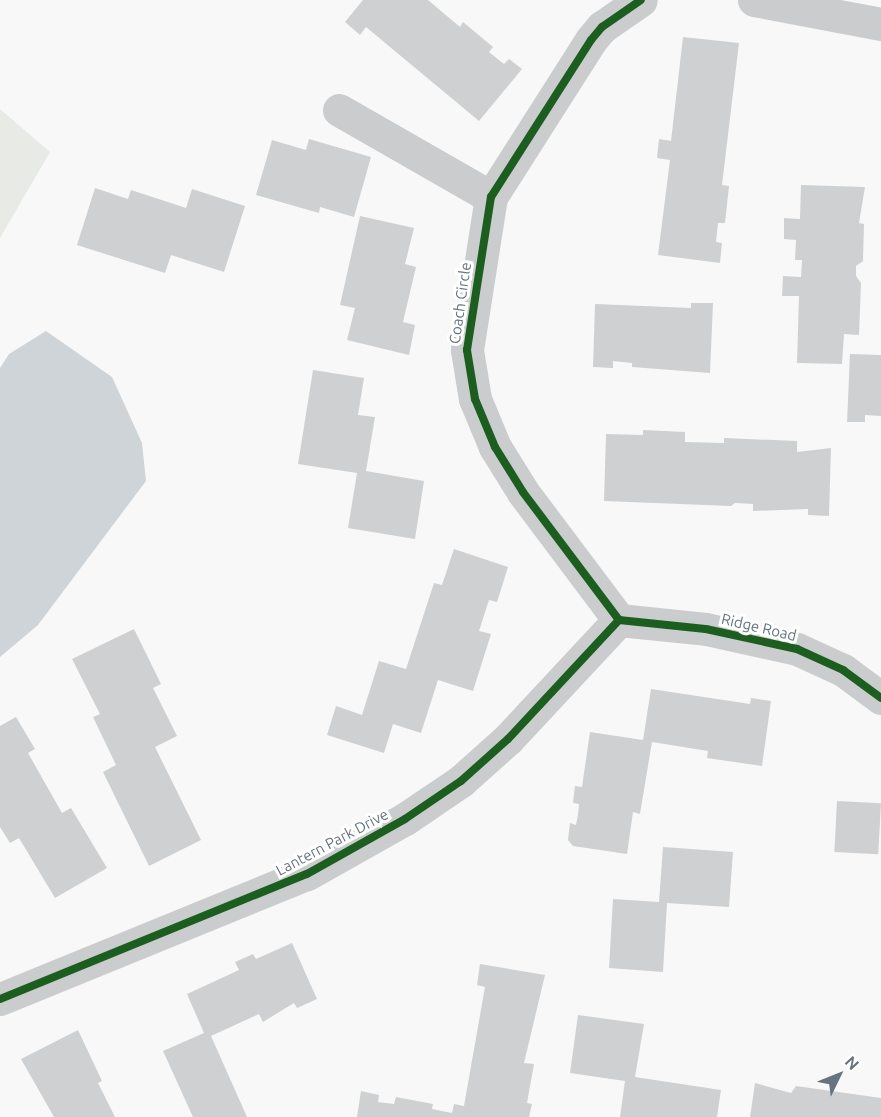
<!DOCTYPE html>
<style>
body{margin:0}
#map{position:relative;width:881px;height:1117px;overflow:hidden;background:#f8f8f8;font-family:Ubuntu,sans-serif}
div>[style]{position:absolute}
.green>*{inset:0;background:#e7eae5}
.water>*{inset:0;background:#ced4d8}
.building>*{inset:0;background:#cfd0d1;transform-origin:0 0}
.minor>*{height:33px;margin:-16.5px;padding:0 16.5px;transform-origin:16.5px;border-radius:16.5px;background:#cbcccd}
.cycleway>*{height:8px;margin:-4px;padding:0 4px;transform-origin:4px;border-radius:4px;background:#1b5e20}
span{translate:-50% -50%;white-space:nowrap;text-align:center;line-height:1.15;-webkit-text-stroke:6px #fff;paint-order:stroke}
.street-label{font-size:15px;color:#667480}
.north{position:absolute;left:809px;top:1045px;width:60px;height:60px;-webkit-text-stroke:4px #fff;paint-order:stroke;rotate:47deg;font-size:16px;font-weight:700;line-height:24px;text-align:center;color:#667480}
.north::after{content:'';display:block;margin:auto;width:21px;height:27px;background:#667480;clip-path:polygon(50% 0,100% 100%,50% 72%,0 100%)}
</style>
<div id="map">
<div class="green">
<div style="clip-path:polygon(0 109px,50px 152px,0 238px)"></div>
</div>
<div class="water">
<div style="clip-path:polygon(46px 331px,112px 377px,142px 443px,146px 481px,38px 625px,0 657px,0 368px,9px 354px)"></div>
</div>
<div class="building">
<div style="clip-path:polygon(363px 0,428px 0,460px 27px,463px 22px,493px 47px,489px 52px,504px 64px,509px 59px,522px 69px,479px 121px,366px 27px,360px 35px,345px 22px)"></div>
<div style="clip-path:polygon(683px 37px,739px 43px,722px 185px,729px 186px,725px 223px,718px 223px,716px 242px,722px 243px,720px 263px,658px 255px,670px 160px,657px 158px,659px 139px,671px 141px)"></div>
<div style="clip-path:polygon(309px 139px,371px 157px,354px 217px,320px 207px,319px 213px,256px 195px,272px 140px,306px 150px)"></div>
<div style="clip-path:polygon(801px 185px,865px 187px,859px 223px,864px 224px,863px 261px,856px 266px,856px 276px,861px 283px,859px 335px,844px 334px,842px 364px,797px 363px,799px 296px,782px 296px,783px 276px,801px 277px,802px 260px,795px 260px,796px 240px,784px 239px,784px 218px,800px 219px)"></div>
<div style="clip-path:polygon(95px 188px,128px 199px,131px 190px,186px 208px,192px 189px,245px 206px,224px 272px,171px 255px,165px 273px,77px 245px)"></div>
<div style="clip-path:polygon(360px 216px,414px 228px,405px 264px,416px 267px,403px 322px,415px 325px,409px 355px,347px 340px,355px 308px,340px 305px)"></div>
<div style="clip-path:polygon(691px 303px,713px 303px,710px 373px,632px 367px,632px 363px,613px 361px,613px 368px,593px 367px,595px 304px,691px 308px)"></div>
<div style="clip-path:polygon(850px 354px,881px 355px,881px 416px,865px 415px,865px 422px,847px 422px)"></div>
<div style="clip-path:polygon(313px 370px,364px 378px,358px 415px,375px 417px,366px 471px,424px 481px,415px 539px,348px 528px,357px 473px,298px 464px)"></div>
<div style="clip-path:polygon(643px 430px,685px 432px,685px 442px,724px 443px,724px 438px,797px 441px,797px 452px,831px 448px,829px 516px,808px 515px,808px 509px,753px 511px,753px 504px,735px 503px,731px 506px,604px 501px,606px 434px,643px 435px)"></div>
<div style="clip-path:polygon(454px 549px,508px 567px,497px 602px,489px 600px,479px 631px,491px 634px,473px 691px,438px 680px,421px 733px,393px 724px,384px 753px,327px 735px,336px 706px,362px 715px,379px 661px,406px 669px,434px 583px,442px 585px)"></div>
<div style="clip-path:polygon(134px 629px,161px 684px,153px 688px,177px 736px,155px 747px,201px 840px,149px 866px,103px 772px,116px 765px,93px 717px,100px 714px,72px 659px)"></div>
<div style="clip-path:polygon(651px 689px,750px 704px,751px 698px,771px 701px,762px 766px,707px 758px,708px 751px,652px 742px,640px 814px,633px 812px,627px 854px,573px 846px,568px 840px,570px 823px,576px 825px,578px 815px,579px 804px,573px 803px,575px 786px,582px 787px,590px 732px,643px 740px)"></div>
<div style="clip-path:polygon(16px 717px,35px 749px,28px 753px,62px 813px,71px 808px,107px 868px,55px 898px,19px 838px,10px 843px,0 827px,0 726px)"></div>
<div style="left:837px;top:801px;width:44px;height:51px;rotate:3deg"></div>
<div style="clip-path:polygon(663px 847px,733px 852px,729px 907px,667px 903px,663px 972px,609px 968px,613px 899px,659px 902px)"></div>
<div style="clip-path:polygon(292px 943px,317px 999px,297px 1008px,294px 1003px,263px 1022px,259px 1014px,211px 1036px,247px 1117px,193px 1117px,163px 1051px,204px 1033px,187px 994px,239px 970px,235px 962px,253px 954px,256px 959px)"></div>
<div style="clip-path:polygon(480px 964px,545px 975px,524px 1063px,534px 1064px,527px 1103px,532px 1104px,529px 1117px,357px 1117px,361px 1091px,379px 1095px,378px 1102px,394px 1104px,396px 1097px,433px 1104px,432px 1109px,452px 1113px,454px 1104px,464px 1106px,485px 987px,477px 985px)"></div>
<div style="clip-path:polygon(578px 1015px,644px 1024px,635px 1077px,721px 1090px,717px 1117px,620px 1117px,625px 1081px,570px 1073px)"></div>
<div style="clip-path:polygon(78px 1030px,102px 1081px,98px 1083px,115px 1117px,54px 1117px,21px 1059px)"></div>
<div style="clip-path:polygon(755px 1083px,791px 1093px,796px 1086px,881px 1098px,881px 1117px,750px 1117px)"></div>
</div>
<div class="minor">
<div style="left:754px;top:0;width:129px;rotate:10.7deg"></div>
<div style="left:339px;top:110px;width:175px;rotate:29.8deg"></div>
<div style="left:619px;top:620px;width:160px;rotate:-126.9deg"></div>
<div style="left:523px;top:492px;width:53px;rotate:-121.9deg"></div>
<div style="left:495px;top:447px;width:52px;rotate:-112.6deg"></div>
<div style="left:475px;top:399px;width:50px;rotate:-99.3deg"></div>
<div style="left:467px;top:350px;width:155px;rotate:-81.1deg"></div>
<div style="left:491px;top:197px;width:186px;rotate:-57.5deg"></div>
<div style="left:591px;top:40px;width:17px;rotate:-50deg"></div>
<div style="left:602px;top:27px;width:47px;rotate:-34.7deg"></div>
<div style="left:619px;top:620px;width:87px;rotate:5.9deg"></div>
<div style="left:706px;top:629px;width:93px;rotate:12.4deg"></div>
<div style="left:797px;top:649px;width:51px;rotate:24.5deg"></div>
<div style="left:843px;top:670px;width:47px;rotate:36.4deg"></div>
<div style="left:0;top:999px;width:331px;rotate:-22.2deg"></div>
<div style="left:307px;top:874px;width:112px;rotate:-29.3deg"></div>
<div style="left:405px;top:819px;width:68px;rotate:-34.2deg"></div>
<div style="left:461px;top:781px;width:63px;rotate:-41.8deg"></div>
<div style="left:508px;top:739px;width:163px;rotate:-47deg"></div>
</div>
<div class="cycleway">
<div style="left:619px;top:620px;width:160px;rotate:-126.9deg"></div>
<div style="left:523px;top:492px;width:53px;rotate:-121.9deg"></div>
<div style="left:495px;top:447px;width:52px;rotate:-112.6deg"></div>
<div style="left:475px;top:399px;width:50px;rotate:-99.3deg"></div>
<div style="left:467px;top:350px;width:155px;rotate:-81.1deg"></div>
<div style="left:491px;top:197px;width:186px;rotate:-57.5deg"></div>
<div style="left:591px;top:40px;width:17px;rotate:-50deg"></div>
<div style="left:602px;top:27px;width:47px;rotate:-34.7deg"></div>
<div style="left:619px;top:620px;width:87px;rotate:5.9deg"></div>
<div style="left:706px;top:629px;width:93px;rotate:12.4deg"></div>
<div style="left:797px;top:649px;width:51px;rotate:24.5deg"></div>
<div style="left:843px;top:670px;width:47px;rotate:36.4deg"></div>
<div style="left:0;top:999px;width:331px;rotate:-22.2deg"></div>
<div style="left:307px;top:874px;width:112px;rotate:-29.3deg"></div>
<div style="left:405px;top:819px;width:68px;rotate:-34.2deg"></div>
<div style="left:461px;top:781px;width:63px;rotate:-41.8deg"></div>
<div style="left:508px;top:739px;width:163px;rotate:-47deg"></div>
</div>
<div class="street-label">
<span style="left:460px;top:303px;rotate:-82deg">Coach Circle</span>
<span style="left:759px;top:627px;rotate:13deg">Ridge Road</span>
<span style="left:332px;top:842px;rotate:-28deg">Lantern Park Drive</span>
</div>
<div class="north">N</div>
</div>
